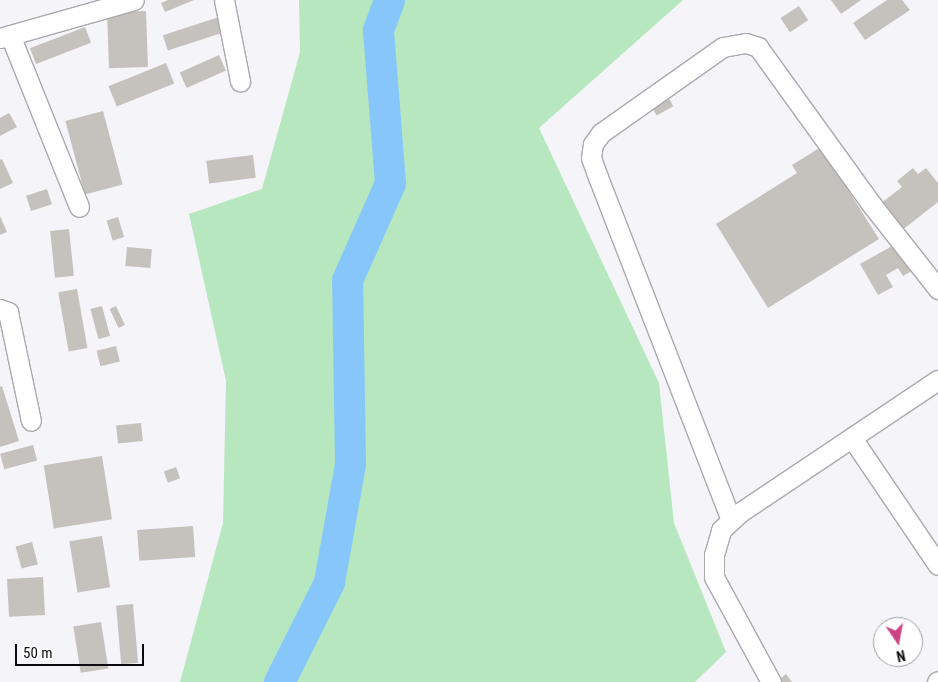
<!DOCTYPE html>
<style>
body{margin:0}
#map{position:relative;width:938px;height:682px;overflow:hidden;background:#f4f4f9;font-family:"Roboto Condensed",sans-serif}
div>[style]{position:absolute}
.green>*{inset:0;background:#b7e7bf}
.river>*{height:31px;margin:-15.5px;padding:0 15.5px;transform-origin:15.5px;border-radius:15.5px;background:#87c6fa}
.building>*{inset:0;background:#c5c1bd;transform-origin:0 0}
.roads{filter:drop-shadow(1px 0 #a9a9ae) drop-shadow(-1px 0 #a9a9ae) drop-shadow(0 1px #a9a9ae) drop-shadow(0 -1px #a9a9ae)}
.minor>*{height:19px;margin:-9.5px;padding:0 9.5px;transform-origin:9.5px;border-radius:9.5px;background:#fff}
span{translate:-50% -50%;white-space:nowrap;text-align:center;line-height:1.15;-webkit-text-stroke:4px #fff;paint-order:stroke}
.north{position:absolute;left:873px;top:617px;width:50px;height:50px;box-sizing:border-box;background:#fff;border:1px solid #9e9e9f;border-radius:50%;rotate:168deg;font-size:14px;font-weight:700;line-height:20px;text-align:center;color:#0c0c0e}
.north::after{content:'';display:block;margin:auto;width:18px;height:22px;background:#cc4583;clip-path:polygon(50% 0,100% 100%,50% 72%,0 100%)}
.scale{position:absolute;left:15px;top:644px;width:129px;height:22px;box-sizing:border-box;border:2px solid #0c0c0e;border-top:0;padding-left:6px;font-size:15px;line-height:18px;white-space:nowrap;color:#0c0c0e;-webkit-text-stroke:4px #fff;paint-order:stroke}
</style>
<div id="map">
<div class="green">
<div style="clip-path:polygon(299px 0,683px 0,539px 128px,659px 383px,674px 523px,726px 652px,695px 682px,180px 682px,223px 523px,226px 381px,189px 214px,262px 189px,300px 52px)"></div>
</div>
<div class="river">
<div style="left:279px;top:682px;width:112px;rotate:-63.4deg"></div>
<div style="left:329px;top:582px;width:120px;rotate:-79.9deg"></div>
<div style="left:350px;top:464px;width:184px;rotate:-90.9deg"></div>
<div style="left:347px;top:280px;width:106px;rotate:-66.1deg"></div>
<div style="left:390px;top:183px;width:153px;rotate:-94.5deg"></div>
<div style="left:378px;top:30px;width:32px;rotate:-70deg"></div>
</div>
<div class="building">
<div style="clip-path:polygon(168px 0,194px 0,165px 12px,161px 3px)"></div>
<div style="clip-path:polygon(831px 0,861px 0,841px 14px)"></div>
<div style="clip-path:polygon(887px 0,902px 0,910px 10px,865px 40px,853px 23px)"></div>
<div style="left:799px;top:6px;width:17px;height:22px;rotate:57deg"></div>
<div style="left:146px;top:11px;width:56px;height:39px;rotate:88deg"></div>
<div style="left:219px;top:17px;width:16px;height:59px;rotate:72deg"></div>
<div style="left:85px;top:27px;width:17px;height:59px;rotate:69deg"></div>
<div style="left:219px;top:55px;width:17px;height:43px;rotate:66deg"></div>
<div style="left:166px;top:63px;width:22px;height:62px;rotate:68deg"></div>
<div style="left:667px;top:95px;width:13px;height:19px;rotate:61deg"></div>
<div style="left:103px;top:111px;width:76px;height:39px;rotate:75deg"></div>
<div style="clip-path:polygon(9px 113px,17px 127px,0 136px,0 118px)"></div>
<div style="clip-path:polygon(821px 147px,879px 239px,768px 308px,716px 224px,797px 173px,792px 165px)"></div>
<div style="left:253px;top:155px;width:23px;height:47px;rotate:83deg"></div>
<div style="clip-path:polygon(2px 159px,13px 183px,0 189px,0 160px)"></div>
<div style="clip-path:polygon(913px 168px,918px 174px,926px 168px,938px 183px,938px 202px,901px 231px,880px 204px,902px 187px,897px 181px)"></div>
<div style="left:47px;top:189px;width:16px;height:22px;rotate:72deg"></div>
<div style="clip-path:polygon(0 216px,7px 232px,0 235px)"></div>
<div style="left:118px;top:217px;width:21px;height:12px;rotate:73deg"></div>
<div style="left:69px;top:229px;width:47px;height:19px;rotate:84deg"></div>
<div style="clip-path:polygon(901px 241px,917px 268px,903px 276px,898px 268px,886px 275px,893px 287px,878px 295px,860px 264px)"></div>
<div style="left:127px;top:247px;width:25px;height:19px;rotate:5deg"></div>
<div style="left:77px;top:289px;width:60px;height:19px;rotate:80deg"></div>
<div style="left:102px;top:306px;width:31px;height:12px;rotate:75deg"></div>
<div style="left:116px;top:306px;width:21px;height:7px;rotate:65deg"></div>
<div style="left:116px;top:346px;width:16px;height:20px;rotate:76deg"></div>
<div style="clip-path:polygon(2px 386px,19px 441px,0 447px,0 387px)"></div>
<div style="left:141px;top:423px;width:18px;height:25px;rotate:84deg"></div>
<div style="left:33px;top:445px;width:16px;height:34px;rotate:75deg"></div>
<div style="left:102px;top:456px;width:64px;height:59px;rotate:81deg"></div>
<div style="left:176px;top:467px;width:12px;height:13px;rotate:70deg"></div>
<div style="left:193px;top:526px;width:31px;height:56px;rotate:86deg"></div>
<div style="left:102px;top:536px;width:52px;height:33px;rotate:81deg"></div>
<div style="left:32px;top:542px;width:23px;height:17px;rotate:75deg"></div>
<div style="left:43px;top:577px;width:38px;height:36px;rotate:87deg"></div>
<div style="left:133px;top:604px;width:59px;height:17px;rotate:85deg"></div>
<div style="left:101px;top:622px;width:47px;height:28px;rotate:81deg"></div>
<div style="clip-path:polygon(786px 674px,792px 682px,776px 682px)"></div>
</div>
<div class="roads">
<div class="minor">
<div style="left:224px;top:0;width:83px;rotate:78.8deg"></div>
<div style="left:10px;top:35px;width:185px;rotate:68.1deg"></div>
<div style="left:0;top:38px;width:139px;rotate:-15.8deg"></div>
<div style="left:0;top:309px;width:9px;rotate:21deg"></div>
<div style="left:8px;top:312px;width:111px;rotate:78.1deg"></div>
<div style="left:852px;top:438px;width:153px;rotate:55.9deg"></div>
<div style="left:731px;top:520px;width:368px;rotate:-111.2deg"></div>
<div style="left:598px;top:177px;width:20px;rotate:-110deg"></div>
<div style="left:591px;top:158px;width:14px;rotate:-82deg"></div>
<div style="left:593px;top:144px;width:14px;rotate:-54deg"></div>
<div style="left:601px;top:133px;width:149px;rotate:-35.2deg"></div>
<div style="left:723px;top:47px;width:23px;rotate:-10deg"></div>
<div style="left:746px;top:43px;width:13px;rotate:18deg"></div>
<div style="left:758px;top:47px;width:195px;rotate:54.2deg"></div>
<div style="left:872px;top:205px;width:107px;rotate:51.8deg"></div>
<div style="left:771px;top:682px;width:119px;rotate:-118.5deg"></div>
<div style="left:714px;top:577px;width:22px;rotate:-90deg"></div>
<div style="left:714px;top:555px;width:26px;rotate:-74deg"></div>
<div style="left:721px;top:530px;width:25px;rotate:-43deg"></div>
<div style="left:739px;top:513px;width:239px;rotate:-33.8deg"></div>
<div style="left:937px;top:682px;width:1px;rotate:-45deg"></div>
</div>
</div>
<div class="north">N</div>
<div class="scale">50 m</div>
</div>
